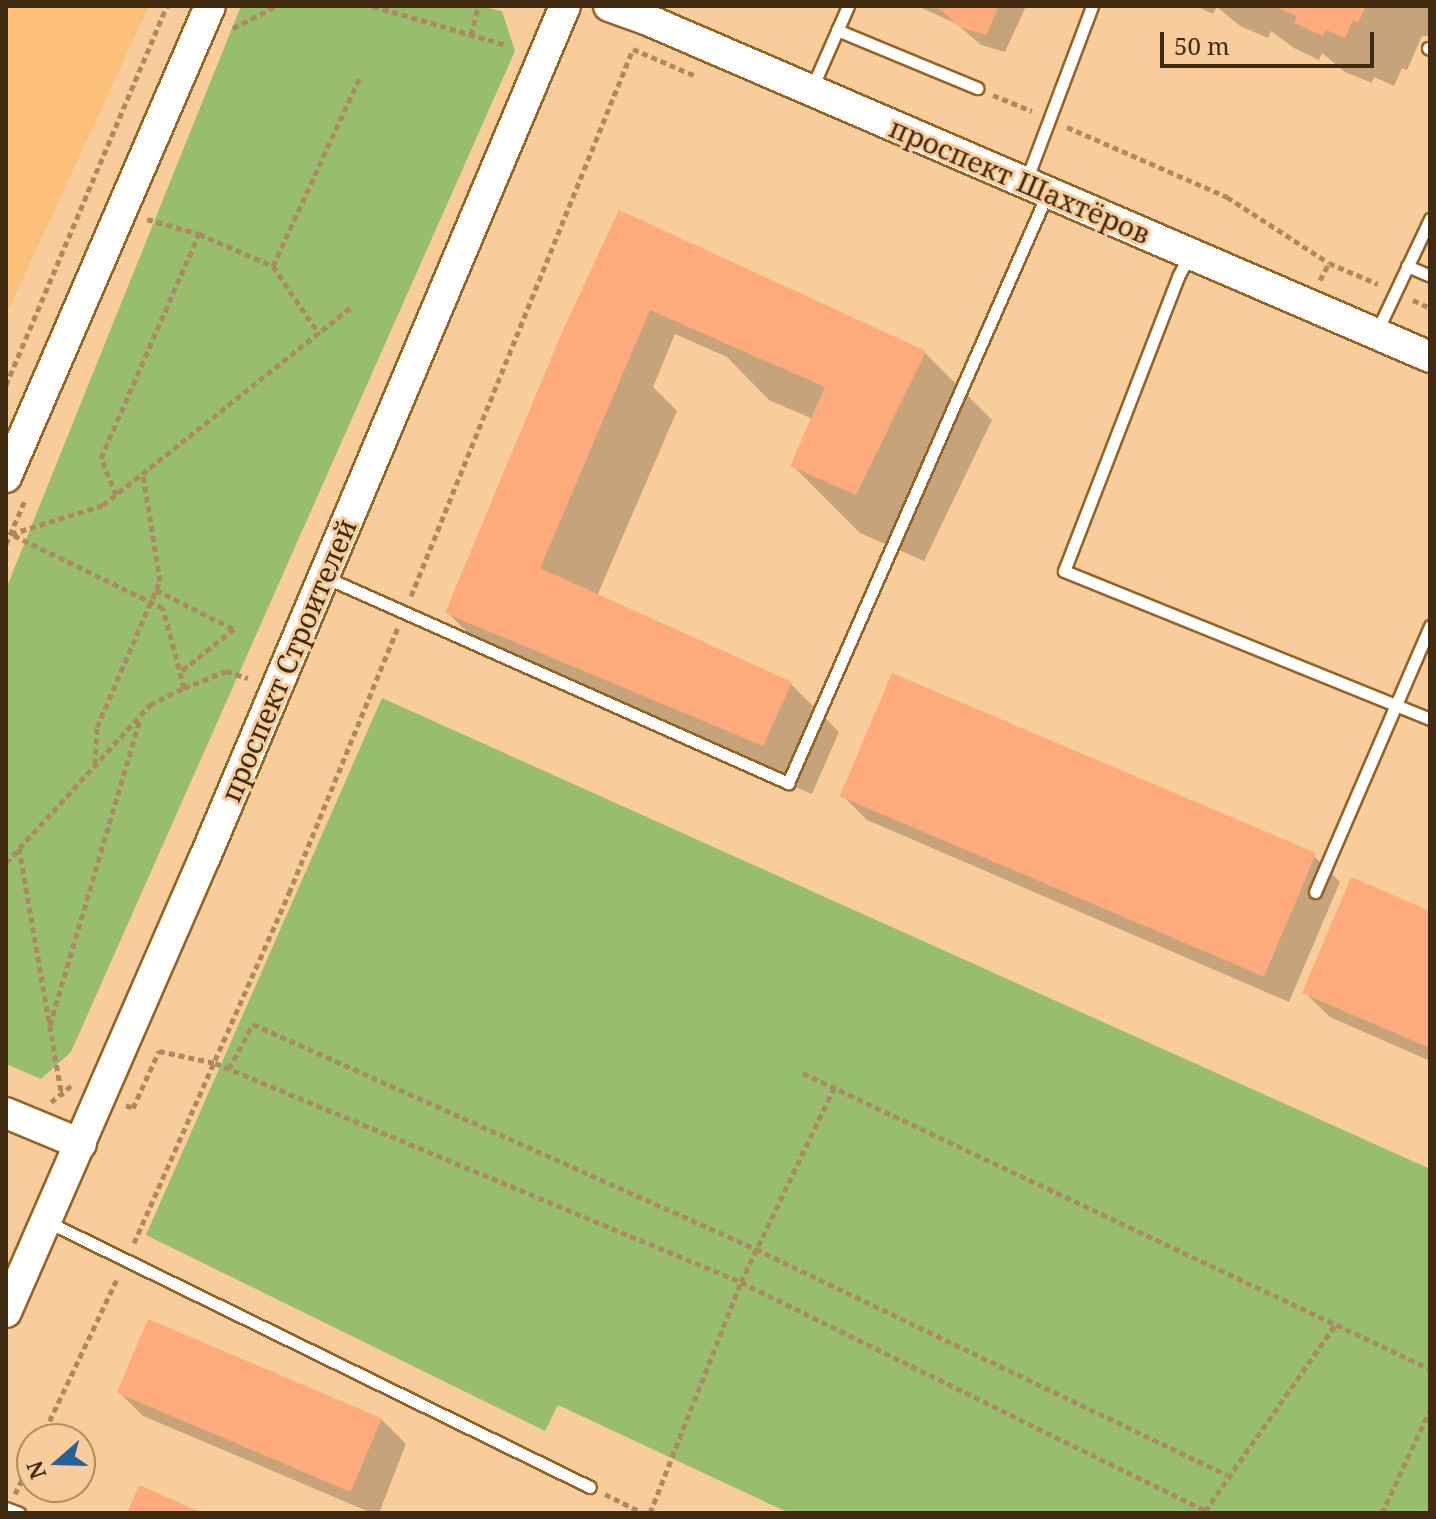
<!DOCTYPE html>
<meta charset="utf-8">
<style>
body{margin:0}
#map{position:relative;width:1436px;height:1519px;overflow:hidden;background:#f9cc9b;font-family:"Noto Serif",serif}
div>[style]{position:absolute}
.built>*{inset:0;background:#fdc07a}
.green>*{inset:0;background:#98bd6c}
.shadow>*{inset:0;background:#0003}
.building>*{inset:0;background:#fdaa7d;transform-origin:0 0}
.path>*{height:5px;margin-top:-2.5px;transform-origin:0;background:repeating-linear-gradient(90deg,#ac8961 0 6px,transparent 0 10px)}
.roads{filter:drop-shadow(2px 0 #956322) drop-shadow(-2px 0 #956322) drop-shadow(0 2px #956322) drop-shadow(0 -2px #956322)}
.lane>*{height:11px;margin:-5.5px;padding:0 5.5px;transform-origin:5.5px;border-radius:5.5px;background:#fff}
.secondary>*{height:30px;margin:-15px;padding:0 15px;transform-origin:15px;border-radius:15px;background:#fff}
span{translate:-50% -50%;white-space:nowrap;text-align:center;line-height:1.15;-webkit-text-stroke:6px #f9cc9b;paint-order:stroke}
.street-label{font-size:28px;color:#402b10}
.frame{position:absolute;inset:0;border:8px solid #402b10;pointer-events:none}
.north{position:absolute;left:16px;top:1423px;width:80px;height:80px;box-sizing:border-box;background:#f9cc9b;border:2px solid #af8c63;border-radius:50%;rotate:250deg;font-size:22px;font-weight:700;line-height:32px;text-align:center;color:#402b10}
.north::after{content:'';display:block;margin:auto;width:28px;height:36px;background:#256299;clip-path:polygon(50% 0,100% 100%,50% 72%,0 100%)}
.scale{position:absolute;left:1160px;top:32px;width:214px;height:36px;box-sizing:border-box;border:4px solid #402b10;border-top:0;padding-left:10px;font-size:24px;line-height:28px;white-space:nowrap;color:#402b10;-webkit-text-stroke:6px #f9cc9b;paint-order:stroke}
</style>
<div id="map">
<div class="built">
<div style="clip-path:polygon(6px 6px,149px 6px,6px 315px)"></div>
</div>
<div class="green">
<div style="clip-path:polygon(241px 6px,478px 6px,502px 11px,515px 51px,71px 1052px,41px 1079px,6px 1064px,6px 589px)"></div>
<div style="clip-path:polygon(382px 698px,1430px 1169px,1430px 1513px,789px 1513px,558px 1405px,545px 1431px,146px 1235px)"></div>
</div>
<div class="shadow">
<div style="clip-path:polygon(917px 6px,1026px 6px,1005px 52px,981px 45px,957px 24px)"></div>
<div style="clip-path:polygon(1196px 6px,1430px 6px,1430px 36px,1422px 36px,1407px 70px,1402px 68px,1394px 86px,1374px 77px,1372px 83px,1345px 72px,1322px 53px,1319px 60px,1294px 48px,1271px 31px,1268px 38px,1240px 26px,1217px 7px,1213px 14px)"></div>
<div style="clip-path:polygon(620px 213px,925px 353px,992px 420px,924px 561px,860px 533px,793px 466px,813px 419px,769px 400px,727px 357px,675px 334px,653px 387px,677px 411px,597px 596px,790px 683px,839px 732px,812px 794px,496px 661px,447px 612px)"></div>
<div style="clip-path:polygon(842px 795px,1315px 857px,1340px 882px,1289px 1002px,867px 820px)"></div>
<div style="clip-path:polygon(1430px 914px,1430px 1061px,1330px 1017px,1305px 993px)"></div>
<div style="clip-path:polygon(118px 1391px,381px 1419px,406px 1444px,379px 1513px,372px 1513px,143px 1416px)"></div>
</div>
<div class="building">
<div style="clip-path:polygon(936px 6px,999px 6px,986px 35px,960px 27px)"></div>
<div style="clip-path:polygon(1273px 6px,1366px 6px,1358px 23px,1353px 20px,1345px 38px,1326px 30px,1323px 36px,1294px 23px,1297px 16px)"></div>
<div style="clip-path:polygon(619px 210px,926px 351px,856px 495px,790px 466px,825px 387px,650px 310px,540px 568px,792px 682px,763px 746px,445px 613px,563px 330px)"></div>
<div style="left:892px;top:673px;width:461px;height:134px;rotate:23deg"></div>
<div style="clip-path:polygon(1351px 877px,1430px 911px,1430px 1048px,1302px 993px)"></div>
<div style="left:148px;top:1319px;width:254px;height:80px;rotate:23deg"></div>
<div style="clip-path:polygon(139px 1485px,203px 1513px,127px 1513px)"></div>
</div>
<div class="path">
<div style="left:373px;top:6px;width:139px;rotate:16.3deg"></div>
<div style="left:233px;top:28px;width:49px;rotate:-26.6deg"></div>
<div style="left:471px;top:35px;width:30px;rotate:-76deg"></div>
<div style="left:993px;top:95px;width:42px;rotate:22.3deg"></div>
<div style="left:1067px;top:127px;width:175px;rotate:23.6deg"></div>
<div style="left:1227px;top:197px;width:121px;rotate:32.9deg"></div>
<div style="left:1329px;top:263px;width:53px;rotate:23.2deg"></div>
<div style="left:147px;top:219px;width:54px;rotate:16.1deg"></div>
<div style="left:273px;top:266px;width:206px;rotate:-65.3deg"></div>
<div style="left:1320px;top:280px;width:19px;rotate:-62deg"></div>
<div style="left:1413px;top:300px;width:19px;rotate:25deg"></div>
<div style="left:6px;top:385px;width:412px;rotate:-67deg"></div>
<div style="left:116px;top:495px;width:40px;rotate:-112deg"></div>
<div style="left:101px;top:458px;width:244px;rotate:-66.4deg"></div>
<div style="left:199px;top:234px;width:81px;rotate:23.4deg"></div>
<div style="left:273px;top:266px;width:82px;rotate:55.9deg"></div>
<div style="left:6px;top:544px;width:48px;rotate:-66.6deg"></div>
<div style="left:156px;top:590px;width:87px;rotate:26.6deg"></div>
<div style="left:234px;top:629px;width:69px;rotate:141.5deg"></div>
<div style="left:411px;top:596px;width:590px;rotate:-67.91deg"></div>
<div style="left:633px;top:49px;width:69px;rotate:23.2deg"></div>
<div style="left:184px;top:688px;width:45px;rotate:-22deg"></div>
<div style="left:226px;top:671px;width:23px;rotate:18deg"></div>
<div style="left:95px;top:764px;width:37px;rotate:-87deg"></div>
<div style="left:97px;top:727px;width:159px;rotate:-66.7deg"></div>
<div style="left:160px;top:581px;width:107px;rotate:-99.1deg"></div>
<div style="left:19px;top:848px;width:252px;rotate:80.2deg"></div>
<div style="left:6px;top:863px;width:214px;rotate:-47.7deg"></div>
<div style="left:150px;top:705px;width:38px;rotate:-27deg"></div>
<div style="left:184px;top:688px;width:83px;rotate:-104.7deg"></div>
<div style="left:163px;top:608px;width:169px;rotate:-154deg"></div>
<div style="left:11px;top:534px;width:96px;rotate:-17.5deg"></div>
<div style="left:103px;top:505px;width:319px;rotate:-38.6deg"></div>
<div style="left:50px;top:1025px;width:319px;rotate:-73.6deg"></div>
<div style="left:229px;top:1069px;width:51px;rotate:-61.9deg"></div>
<div style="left:253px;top:1024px;width:551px;rotate:24.1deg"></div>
<div style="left:756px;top:1249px;width:522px;rotate:25.63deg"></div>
<div style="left:803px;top:1073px;width:693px;rotate:25.27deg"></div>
<div style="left:51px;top:1102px;width:26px;rotate:-39deg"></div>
<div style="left:126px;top:1105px;width:8px;rotate:23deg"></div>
<div style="left:133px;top:1108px;width:63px;rotate:-65.5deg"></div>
<div style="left:159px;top:1051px;width:57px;rotate:12.1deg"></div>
<div style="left:215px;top:1063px;width:570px;rotate:22.6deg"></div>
<div style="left:741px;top:1282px;width:523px;rotate:26.22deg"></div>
<div style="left:134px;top:1243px;width:383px;rotate:-66.1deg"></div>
<div style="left:289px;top:893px;width:287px;rotate:-67.7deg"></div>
<div style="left:41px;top:1439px;width:179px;rotate:-64.6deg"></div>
<div style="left:15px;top:1494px;width:39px;rotate:-64deg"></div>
<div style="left:605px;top:1494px;width:42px;rotate:26.6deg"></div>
<div style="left:1205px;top:1511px;width:228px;rotate:-55deg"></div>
<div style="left:650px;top:1513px;width:248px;rotate:-68.5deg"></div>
<div style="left:741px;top:1282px;width:215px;rotate:-64.4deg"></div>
<div style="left:1382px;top:1513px;width:114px;rotate:-65deg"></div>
</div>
<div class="roads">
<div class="lane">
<div style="left:837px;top:30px;width:152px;rotate:22.5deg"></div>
<div style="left:1428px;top:48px;width:2px;rotate:27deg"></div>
<div style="left:811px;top:90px;width:92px;rotate:-66.2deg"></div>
<div style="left:1026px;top:181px;width:187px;rotate:-69.3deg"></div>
<div style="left:1189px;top:256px;width:24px;rotate:118deg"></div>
<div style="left:1178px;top:277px;width:315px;rotate:111.2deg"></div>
<div style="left:1064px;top:571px;width:395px;rotate:22deg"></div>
<div style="left:1407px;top:266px;width:25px;rotate:23deg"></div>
<div style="left:1377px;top:331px;width:124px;rotate:-64.7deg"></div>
<div style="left:327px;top:578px;width:505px;rotate:23.97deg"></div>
<div style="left:788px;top:783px;width:646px;rotate:-66.25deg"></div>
<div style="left:1315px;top:892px;width:290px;rotate:-66.6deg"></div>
<div style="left:48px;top:1222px;width:603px;rotate:26.06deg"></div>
<div style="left:6px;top:1508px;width:14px;rotate:21deg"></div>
</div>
<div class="secondary">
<div style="left:609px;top:6px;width:41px;rotate:19.7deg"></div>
<div style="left:648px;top:20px;width:852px;rotate:23.31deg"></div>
<div style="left:6px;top:477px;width:513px;rotate:-66.58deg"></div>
<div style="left:6px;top:1113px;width:81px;rotate:22.5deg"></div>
<div style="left:6px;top:1312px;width:497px;rotate:-66.4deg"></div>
<div style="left:205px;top:857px;width:924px;rotate:-67.07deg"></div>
</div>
</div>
<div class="street-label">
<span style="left:1020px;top:180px;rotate:23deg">проспект Шахтёров</span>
<span style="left:288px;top:660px;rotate:-67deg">проспект Строителей</span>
</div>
<div class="frame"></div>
<div class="north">N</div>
<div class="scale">50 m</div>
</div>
